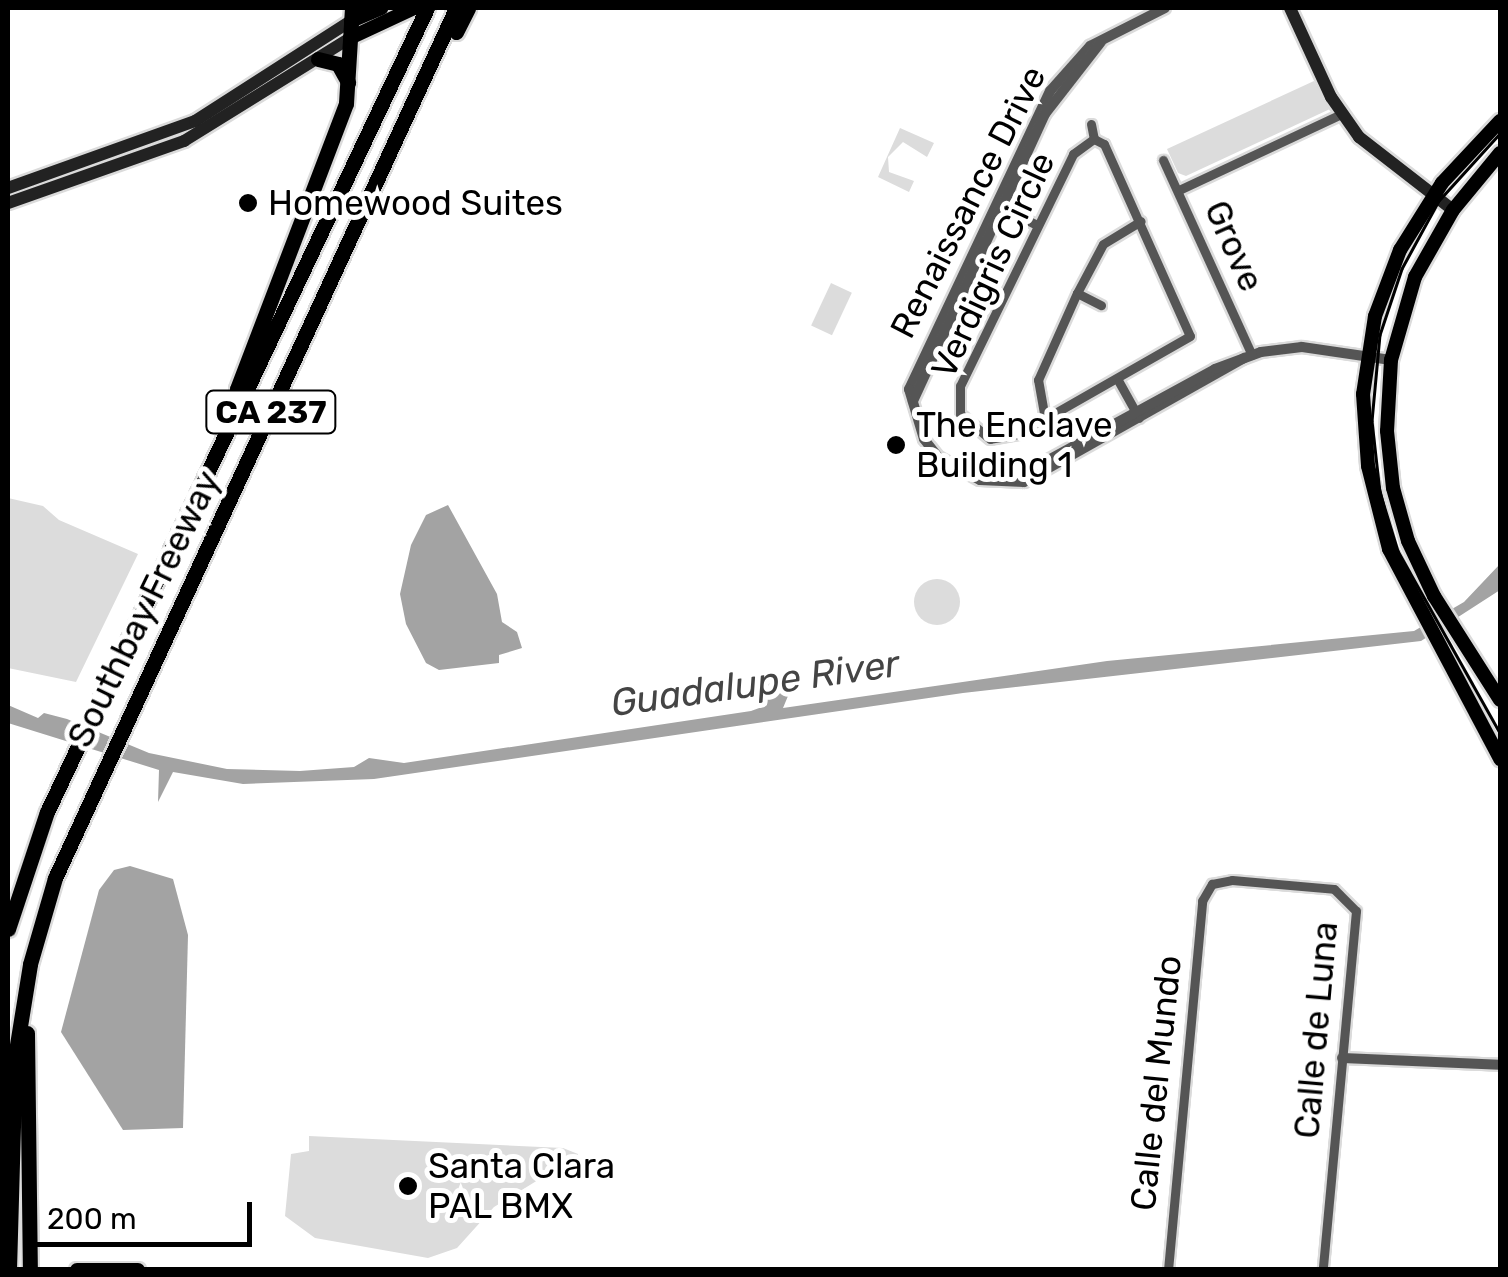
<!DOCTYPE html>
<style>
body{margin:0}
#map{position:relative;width:1508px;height:1277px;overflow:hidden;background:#fff;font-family:Rubik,sans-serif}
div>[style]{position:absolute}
.green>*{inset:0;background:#dcdcdc;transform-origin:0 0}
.round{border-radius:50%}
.water>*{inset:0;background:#a3a3a3}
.roads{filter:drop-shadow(2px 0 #dbdbdb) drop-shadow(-2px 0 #dbdbdb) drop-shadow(0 2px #dbdbdb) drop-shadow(0 -2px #dbdbdb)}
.minor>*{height:9px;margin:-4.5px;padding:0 4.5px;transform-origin:4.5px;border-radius:4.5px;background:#555}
.tertiary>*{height:10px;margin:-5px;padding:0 5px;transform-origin:5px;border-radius:5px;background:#555}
.secondary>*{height:12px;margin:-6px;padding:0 6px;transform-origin:6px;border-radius:6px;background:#222}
.primary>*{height:14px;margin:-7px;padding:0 7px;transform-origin:7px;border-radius:7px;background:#000}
.motorway>*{height:15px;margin:-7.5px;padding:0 7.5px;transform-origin:7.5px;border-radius:7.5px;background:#000}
.tram>*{height:2.5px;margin:-1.25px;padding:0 1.25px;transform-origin:1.25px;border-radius:1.25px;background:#000}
.dots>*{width:28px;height:28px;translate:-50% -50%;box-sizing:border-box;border:5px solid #fff;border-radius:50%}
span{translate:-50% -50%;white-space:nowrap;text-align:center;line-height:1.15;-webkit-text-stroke:10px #fff;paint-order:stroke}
.shield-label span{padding:2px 8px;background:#fff;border:2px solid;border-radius:8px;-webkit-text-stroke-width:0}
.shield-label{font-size:32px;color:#000;font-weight:700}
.street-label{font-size:35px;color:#000}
.poi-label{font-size:35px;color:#000}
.left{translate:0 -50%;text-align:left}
.water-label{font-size:38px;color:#444;font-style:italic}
.frame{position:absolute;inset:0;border:10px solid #000;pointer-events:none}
.scale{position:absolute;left:30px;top:1202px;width:222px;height:45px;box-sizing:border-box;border:5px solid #000;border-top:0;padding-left:12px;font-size:30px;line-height:35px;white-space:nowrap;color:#000;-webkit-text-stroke:8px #fff;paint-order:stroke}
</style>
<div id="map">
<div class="green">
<div style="clip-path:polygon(1314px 81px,1330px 109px,1186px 176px,1178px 173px,1167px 149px)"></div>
<div style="clip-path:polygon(900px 128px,934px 143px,927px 157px,903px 142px,888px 157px,889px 172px,914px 181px,909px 192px,878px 177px)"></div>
<div style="left:831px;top:283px;width:23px;height:47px;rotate:25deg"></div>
<div style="clip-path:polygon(8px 498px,43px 506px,59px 520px,138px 554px,76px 682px,8px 668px)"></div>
<div class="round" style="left:914px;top:579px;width:46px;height:46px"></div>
<div style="clip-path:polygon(309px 1136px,563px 1148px,578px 1154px,579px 1163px,564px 1164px,494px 1207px,457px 1248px,428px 1258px,315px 1238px,285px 1216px,291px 1154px,309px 1151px)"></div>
</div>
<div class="water">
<div style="clip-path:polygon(448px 505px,497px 594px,502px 622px,517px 632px,522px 648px,499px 655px,499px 663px,439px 670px,426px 663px,406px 624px,400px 594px,411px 545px,426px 515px)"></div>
<div style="clip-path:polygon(1500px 564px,1500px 590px,1421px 641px,963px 693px,374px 779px,243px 784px,173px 772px,158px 802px,159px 770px,8px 723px,8px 705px,38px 718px,44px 713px,67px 719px,149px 753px,227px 769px,300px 771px,354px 767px,369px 758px,404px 763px,751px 711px,767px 705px,762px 685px,788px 679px,793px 684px,783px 708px,1107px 661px,1414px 631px,1464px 602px)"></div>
<div style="clip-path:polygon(130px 866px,173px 879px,188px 935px,183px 1128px,123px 1130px,61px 1032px,99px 890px,114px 870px)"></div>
</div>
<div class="roads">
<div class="minor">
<div style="left:1091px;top:124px;width:15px;rotate:79deg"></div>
<div style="left:1094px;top:139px;width:11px;rotate:27deg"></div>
<div style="left:1104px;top:144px;width:210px;rotate:65.9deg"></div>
<div style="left:1190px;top:336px;width:198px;rotate:150.3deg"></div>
<div style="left:1018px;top:434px;width:28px;rotate:170deg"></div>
<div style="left:990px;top:439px;width:39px;rotate:-140deg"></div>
<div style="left:960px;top:414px;width:28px;rotate:-90deg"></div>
<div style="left:960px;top:386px;width:258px;rotate:-64deg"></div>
<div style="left:1073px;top:154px;width:26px;rotate:-36deg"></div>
<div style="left:1163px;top:160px;width:214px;rotate:65.5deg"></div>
<div style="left:1179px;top:190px;width:179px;rotate:-25.1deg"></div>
<div style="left:996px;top:205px;width:46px;rotate:26deg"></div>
<div style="left:1077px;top:293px;width:27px;rotate:27deg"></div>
<div style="left:1119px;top:382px;width:41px;rotate:60.9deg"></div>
<div style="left:1045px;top:419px;width:40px;rotate:-100deg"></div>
<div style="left:1038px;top:380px;width:95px;rotate:-65.9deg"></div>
<div style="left:1077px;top:293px;width:55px;rotate:-62deg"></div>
<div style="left:1103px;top:244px;width:44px;rotate:-31.2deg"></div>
<div style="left:1168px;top:1270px;width:371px;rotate:-84.7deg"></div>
<div style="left:1202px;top:901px;width:20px;rotate:-60deg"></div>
<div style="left:1212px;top:884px;width:20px;rotate:-11deg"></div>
<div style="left:1232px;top:880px;width:102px;rotate:5deg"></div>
<div style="left:1334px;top:889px;width:31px;rotate:45deg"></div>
<div style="left:1356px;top:911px;width:361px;rotate:95.3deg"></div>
</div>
<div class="tertiary">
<div style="left:1165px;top:8px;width:84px;rotate:153.1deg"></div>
<div style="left:1090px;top:46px;width:60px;rotate:131.6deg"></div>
<div style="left:1050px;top:91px;width:330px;rotate:115.3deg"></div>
<div style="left:909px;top:389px;width:52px;rotate:73.3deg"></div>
<div style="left:924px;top:439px;width:23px;rotate:52deg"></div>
<div style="left:938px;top:457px;width:48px;rotate:28.7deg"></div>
<div style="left:980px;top:480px;width:44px;rotate:2.6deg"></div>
<div style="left:1024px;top:482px;width:253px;rotate:-29.4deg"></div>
<div style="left:913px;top:401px;width:316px;rotate:-65.3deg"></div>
<div style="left:1045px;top:114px;width:91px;rotate:-52.1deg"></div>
<div style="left:1010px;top:481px;width:234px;rotate:-28.6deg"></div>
<div style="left:1215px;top:369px;width:49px;rotate:-20.3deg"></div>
<div style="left:1261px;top:352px;width:41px;rotate:-7deg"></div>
<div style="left:1302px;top:347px;width:90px;rotate:8.3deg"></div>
<div style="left:1342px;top:1058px;width:158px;rotate:2.5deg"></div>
</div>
<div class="secondary">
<div style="left:1290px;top:8px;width:98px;rotate:65.3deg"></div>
<div style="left:1331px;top:97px;width:49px;rotate:55deg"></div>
<div style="left:1359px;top:137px;width:119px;rotate:37.8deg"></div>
<div style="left:8px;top:188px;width:199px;rotate:-19.7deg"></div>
<div style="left:195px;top:121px;width:185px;rotate:-32.7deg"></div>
<div style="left:8px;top:203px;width:187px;rotate:-19.4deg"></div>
<div style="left:184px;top:141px;width:195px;rotate:-31.8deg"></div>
</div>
<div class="primary">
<div style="left:351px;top:21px;width:33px;rotate:-23deg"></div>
<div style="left:350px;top:38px;width:71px;rotate:-25.1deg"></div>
<div style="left:1500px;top:121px;width:85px;rotate:133.1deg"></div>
<div style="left:1442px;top:183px;width:79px;rotate:122.1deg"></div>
<div style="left:1400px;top:250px;width:71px;rotate:110.7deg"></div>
<div style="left:1375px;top:316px;width:79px;rotate:98.7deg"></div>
<div style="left:1363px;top:394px;width:72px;rotate:86deg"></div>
<div style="left:1368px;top:466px;width:86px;rotate:75.8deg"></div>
<div style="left:1389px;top:549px;width:238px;rotate:62.1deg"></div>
<div style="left:1500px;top:153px;width:74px;rotate:129.5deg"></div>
<div style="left:1453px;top:210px;width:77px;rotate:119.6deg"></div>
<div style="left:1415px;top:277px;width:86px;rotate:106.1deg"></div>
<div style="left:1391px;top:360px;width:71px;rotate:93.2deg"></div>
<div style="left:1387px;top:431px;width:57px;rotate:84deg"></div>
<div style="left:1393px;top:488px;width:55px;rotate:74.2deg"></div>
<div style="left:1408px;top:541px;width:61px;rotate:64.7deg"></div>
<div style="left:1434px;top:596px;width:123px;rotate:57.6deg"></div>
<div style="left:77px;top:1270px;width:61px"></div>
</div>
<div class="motorway">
<div style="left:456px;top:32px;width:27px;rotate:-63deg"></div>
<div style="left:318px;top:59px;width:21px;rotate:14deg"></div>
<div style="left:338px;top:64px;width:21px;rotate:61deg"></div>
<div style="left:238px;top:408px;width:19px;rotate:-93deg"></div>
<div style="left:237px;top:389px;width:306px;rotate:-69.1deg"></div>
<div style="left:346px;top:103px;width:95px;rotate:-86.4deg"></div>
<div style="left:8px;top:929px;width:123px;rotate:-71.6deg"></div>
<div style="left:47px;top:812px;width:889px;rotate:-64.7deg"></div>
<div style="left:27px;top:1033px;width:237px;rotate:89.3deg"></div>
<div style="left:9px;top:1270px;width:213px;rotate:-88.4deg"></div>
<div style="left:15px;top:1057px;width:94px;rotate:-80.8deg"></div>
<div style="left:30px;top:964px;width:90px;rotate:-73.8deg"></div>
<div style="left:55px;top:878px;width:958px;rotate:-65.25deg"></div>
</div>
</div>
<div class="tram">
<div style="left:1500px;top:134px;width:91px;rotate:132.3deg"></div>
<div style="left:1439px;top:201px;width:77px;rotate:118.6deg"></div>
<div style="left:1402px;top:269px;width:70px;rotate:108.4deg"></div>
<div style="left:1380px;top:335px;width:86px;rotate:95.3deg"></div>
<div style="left:1372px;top:421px;width:71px;rotate:83.6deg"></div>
<div style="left:1380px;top:492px;width:62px;rotate:73deg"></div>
<div style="left:1398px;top:551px;width:209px;rotate:60.7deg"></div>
</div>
<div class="dots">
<div style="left:248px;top:203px;background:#000"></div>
<div style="left:896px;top:445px;background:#000"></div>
<div style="left:408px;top:1186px;background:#000"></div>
</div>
<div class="shield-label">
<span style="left:271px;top:412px">CA 237</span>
</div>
<div class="street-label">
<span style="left:968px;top:202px;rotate:-63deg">Renaissance Drive</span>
<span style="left:1234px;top:246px;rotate:66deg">Grove</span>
<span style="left:993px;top:265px;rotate:-65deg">Verdigris Circle</span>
<span style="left:144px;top:609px;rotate:-64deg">Southbay Freeway</span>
<span style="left:1316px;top:1030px;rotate:-85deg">Calle de Luna</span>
<span style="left:1156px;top:1083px;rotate:-84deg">Calle del Mundo</span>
</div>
<div class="poi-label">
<span class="left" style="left:268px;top:203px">Homewood Suites</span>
<span class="left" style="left:916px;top:445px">The Enclave<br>Building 1</span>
<span class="left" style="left:428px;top:1186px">Santa Clara<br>PAL BMX</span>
</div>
<div class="water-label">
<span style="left:755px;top:684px;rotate:-8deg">Guadalupe River</span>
</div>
<div class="frame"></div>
<div class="scale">200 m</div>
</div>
